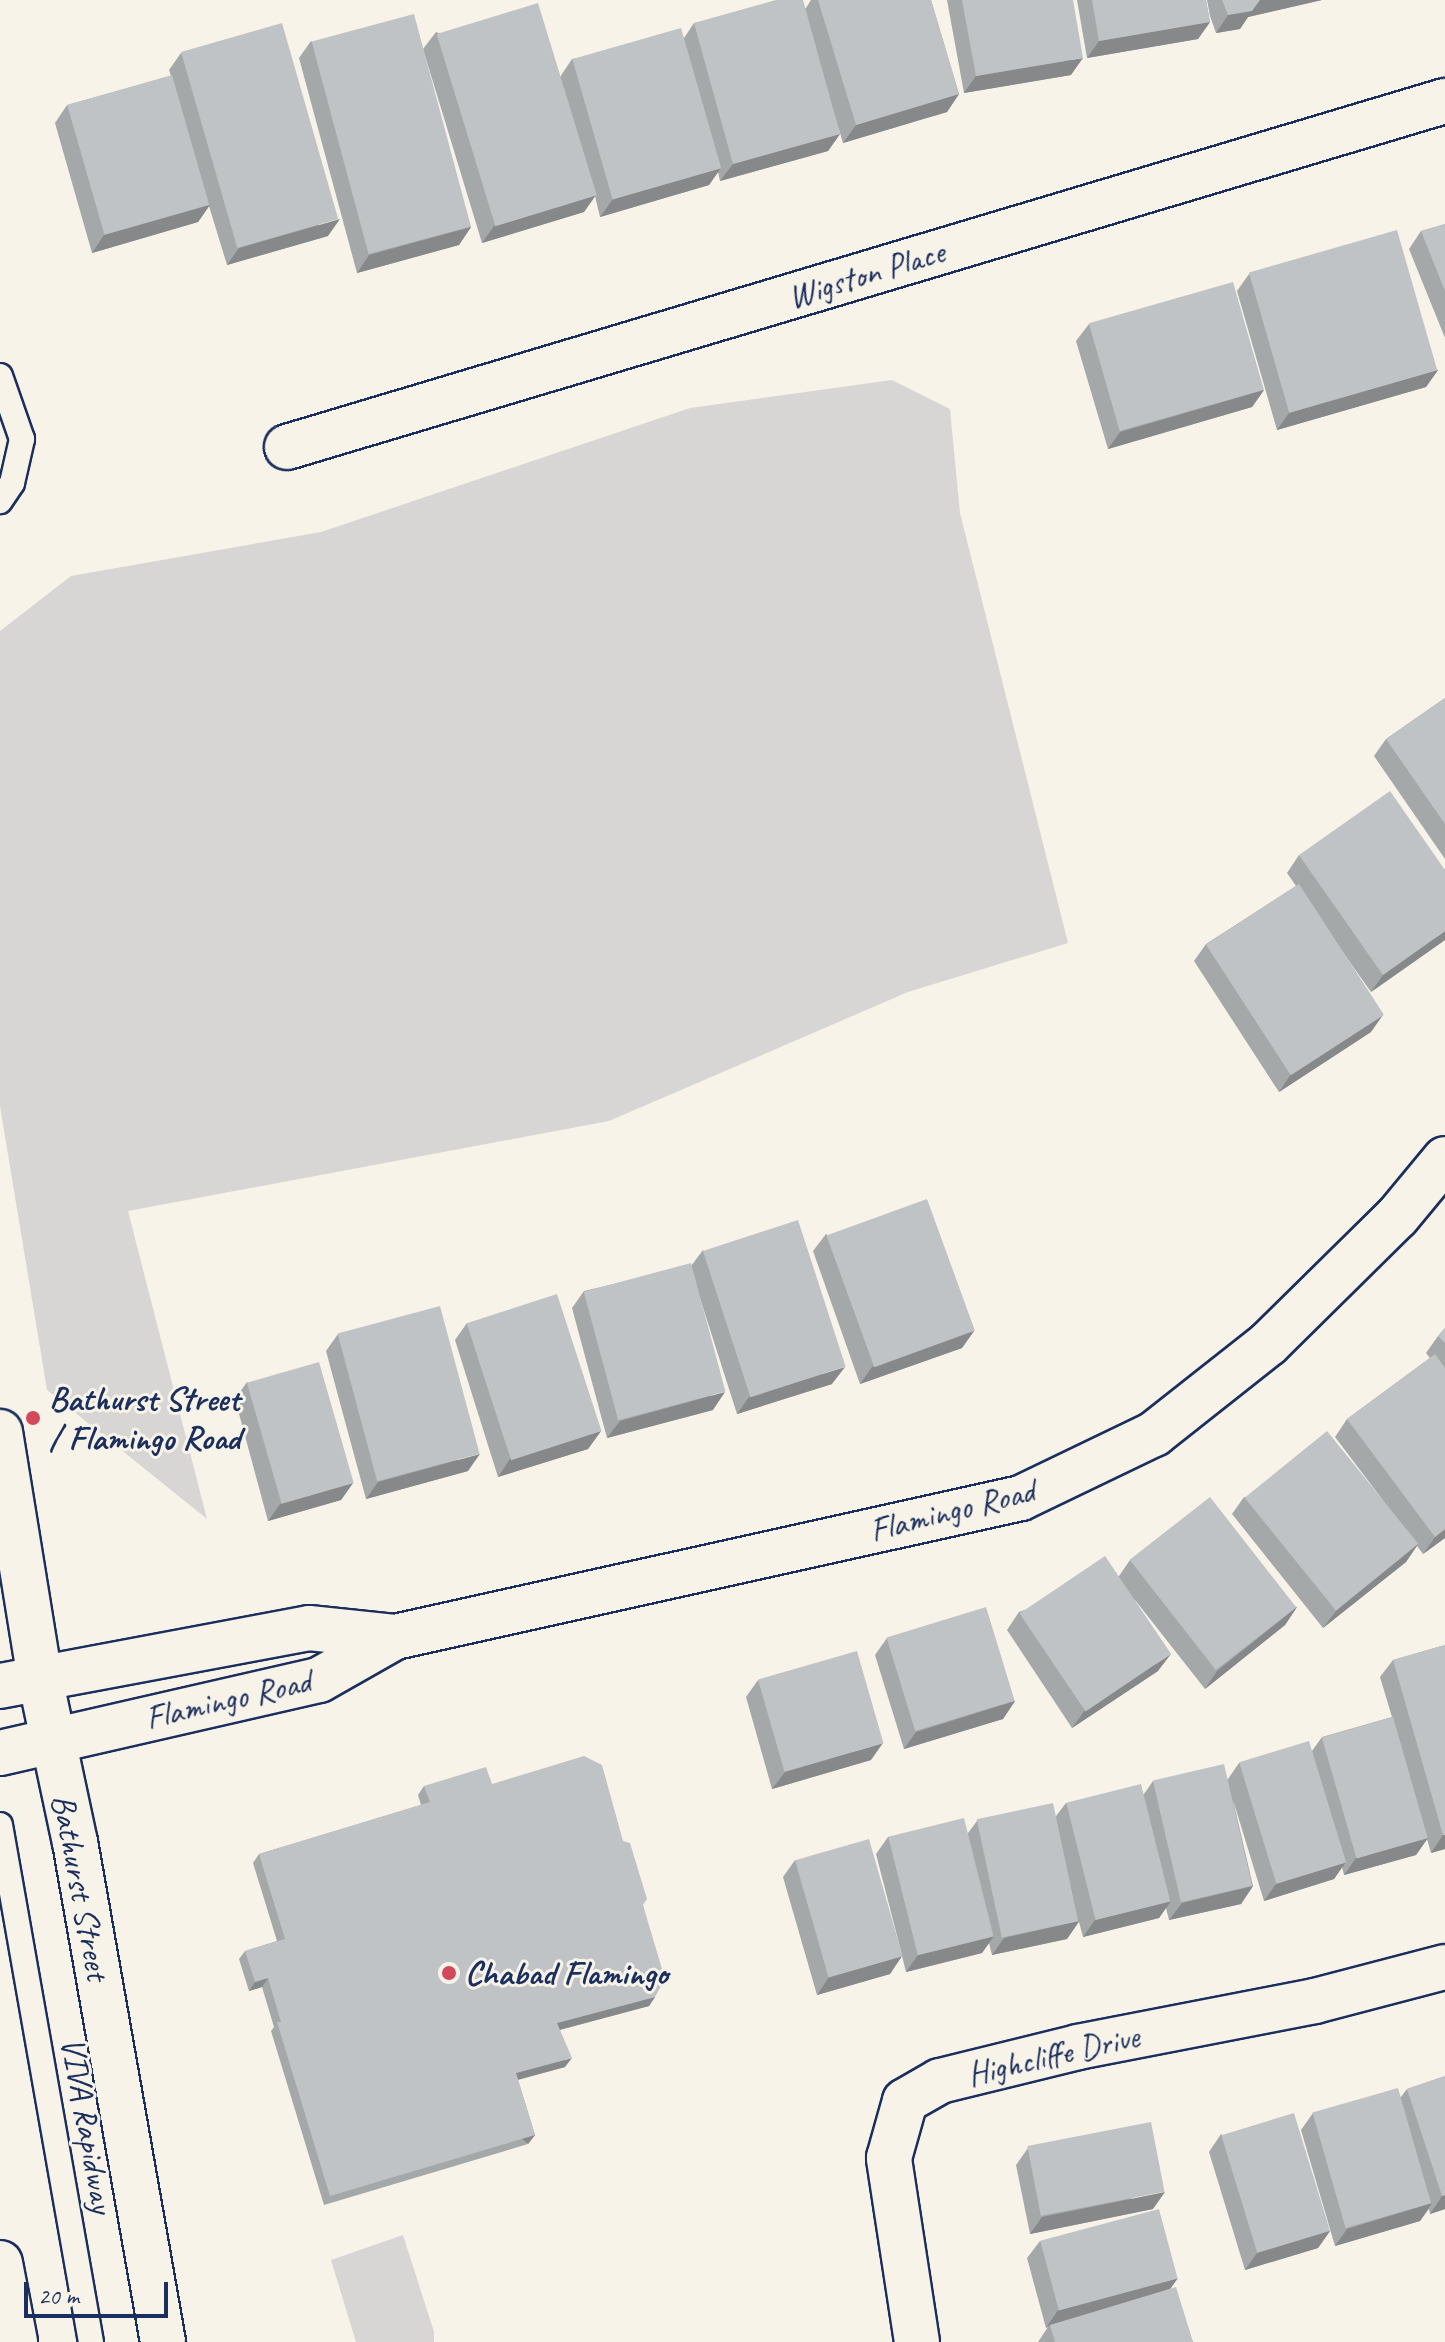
<!DOCTYPE html>
<style>
body{margin:0}
#map{position:relative;width:1445px;height:2342px;overflow:hidden;background:#f7f3e8;font-family:Caveat,sans-serif}
div>[style]{position:absolute}
.green>*{inset:0;background:#d7d6d4}
.roads{filter:drop-shadow(2px 0 #1b2f5e) drop-shadow(-2px 0 #1b2f5e) drop-shadow(0 2px #1b2f5e) drop-shadow(0 -2px #1b2f5e)}
.lane>*{height:24px;margin:-12px;padding:0 12px;transform-origin:12px;border-radius:12px;background:#f7f3e8}
.street>*{height:44px;margin:-22px;padding:0 22px;transform-origin:22px;border-radius:22px;background:#f7f3e8}
.secondary>*{height:44px;margin:-22px;padding:0 22px;transform-origin:22px;border-radius:22px;background:#f7f3e8}
.wall>*{inset:0;background:#a5a8a9}
.shaded-wall>*{inset:0;background:#86888a;transform-origin:0 0}
.building>*{inset:0;background:#c0c3c5;transform-origin:0 0}
.dots>*{width:22px;height:22px;translate:-50% -50%;box-sizing:border-box;border:4px solid #f7f3e8;border-radius:50%}
span{translate:-50% -50%;white-space:nowrap;text-align:center;line-height:1.15;-webkit-text-stroke:6px #f7f3e8;paint-order:stroke}
.street-label{font-size:34px;color:#1b2f5e}
.poi-label{font-size:34px;color:#1b2f5e;font-weight:700}
.left{translate:0 -50%;text-align:left}
.scale{position:absolute;left:24px;top:2282px;width:144px;height:36px;box-sizing:border-box;border:4px solid #1b2f5e;border-top:0;padding-left:10px;font-size:24px;line-height:28px;white-space:nowrap;color:#1b2f5e;-webkit-text-stroke:6px #f7f3e8;paint-order:stroke}
</style>
<div id="map">
<div class="green">
<div style="clip-path:polygon(892px 380px,950px 409px,960px 513px,1068px 943px,908px 992px,609px 1121px,128px 1211px,207px 1519px,47px 1390px,0 1106px,0 631px,71px 576px,321px 532px,690px 408px)"></div>
<div style="clip-path:polygon(403px 2235px,434px 2332px,434px 2342px,356px 2342px,331px 2260px)"></div>
</div>
<div class="roads">
<div class="lane">
<div style="left:0;top:376px;width:67px;rotate:70.8deg"></div>
<div style="left:22px;top:439px;width:45px;rotate:102.8deg"></div>
<div style="left:12px;top:483px;width:22px;rotate:124deg"></div>
<div style="left:0;top:1825px;width:525px;rotate:80.02deg"></div>
</div>
<div class="street">
<div style="left:287px;top:447px;width:1209px;rotate:-16.64deg"></div>
<div style="left:917px;top:2342px;width:186px;rotate:-98.7deg"></div>
<div style="left:889px;top:2158px;width:59px;rotate:-74.3deg"></div>
<div style="left:905px;top:2101px;width:40px;rotate:-29.7deg"></div>
<div style="left:940px;top:2081px;width:142px;rotate:-13.8deg"></div>
<div style="left:1078px;top:2047px;width:241px;rotate:-11deg"></div>
<div style="left:1315px;top:2001px;width:134px;rotate:-14.7deg"></div>
</div>
<div class="secondary">
<div style="left:0;top:1432px;width:249px;rotate:80.8deg"></div>
<div style="left:40px;top:1678px;width:168px;rotate:78deg"></div>
<div style="left:75px;top:1842px;width:508px;rotate:80.02deg"></div>
<div style="left:0;top:1686px;width:314px;rotate:-10.6deg"></div>
<div style="left:309px;top:1628px;width:86px;rotate:6deg"></div>
<div style="left:0;top:1753px;width:327px;rotate:-12.9deg"></div>
<div style="left:319px;top:1680px;width:87px;rotate:-29.5deg"></div>
<div style="left:395px;top:1637px;width:641px;rotate:-12.52deg"></div>
<div style="left:1021px;top:1498px;width:148px;rotate:-25.7deg"></div>
<div style="left:1154px;top:1434px;width:145px;rotate:-38.3deg"></div>
<div style="left:1268px;top:1344px;width:181px;rotate:-44.6deg"></div>
<div style="left:1397px;top:1217px;width:75px;rotate:-50.4deg"></div>
<div style="left:0;top:2263px;width:80px;rotate:79.2deg"></div>
</div>
</div>
<div class="wall">
<div style="clip-path:polygon(811px 0,931px 0,959px 94px,947px 112px,843px 143px,832px 106px,840px 134px,828px 151px,720px 181px,718px 172px,709px 185px,600px 217px,595px 196px,584px 212px,482px 243px,423px 49px,436px 32px,560px 77px,572px 59px,684px 38px,694px 23px,806px 8px)"></div>
<div style="clip-path:polygon(947px 0,1073px 0,1071px 75px,964px 93px)"></div>
<div style="clip-path:polygon(1077px 0,1206px 0,1210px 22px,1198px 39px,1087px 58px)"></div>
<div style="clip-path:polygon(1207px 0,1322px 0,1248px 17px,1240px 29px,1216px 33px,1210px 16px)"></div>
<div style="clip-path:polygon(311px 41px,471px 227px,459px 245px,357px 273px,299px 58px)"></div>
<div style="clip-path:polygon(181px 53px,328px 236px,227px 265px,209px 206px,198px 222px,92px 253px,55px 123px,67px 105px,171px 76px,169px 70px)"></div>
<div style="clip-path:polygon(1445px 224px,1445px 338px,1409px 249px,1421px 231px)"></div>
<div style="clip-path:polygon(1249px 274px,1438px 370px,1426px 387px,1277px 430px,1237px 291px)"></div>
<div style="clip-path:polygon(1089px 324px,1264px 390px,1252px 407px,1108px 449px,1076px 341px)"></div>
<div style="clip-path:polygon(1445px 698px,1445px 859px,1374px 756px,1386px 739px)"></div>
<div style="clip-path:polygon(1299px 855px,1445px 940px,1371px 992px,1337px 944px,1371px 1032px,1279px 1092px,1194px 961px,1206px 944px,1296px 886px,1287px 873px)"></div>
<div style="clip-path:polygon(826px 1234px,974px 1331px,962px 1348px,860px 1384px,813px 1251px)"></div>
<div style="clip-path:polygon(703px 1250px,832px 1384px,737px 1414px,699px 1295px,713px 1410px,607px 1438px,572px 1308px,584px 1291px,691px 1266px)"></div>
<div style="clip-path:polygon(467px 1323px,601px 1431px,588px 1449px,498px 1477px,455px 1340px)"></div>
<div style="clip-path:polygon(1445px 1328px,1445px 1538px,1423px 1554px,1417px 1546px,1406px 1562px,1323px 1628px,1232px 1514px,1244px 1497px,1385px 1503px,1335px 1437px,1347px 1419px,1430px 1358px,1426px 1353px,1438px 1336px)"></div>
<div style="clip-path:polygon(338px 1334px,468px 1471px,366px 1499px,326px 1351px)"></div>
<div style="clip-path:polygon(247px 1382px,353px 1483px,341px 1500px,268px 1521px,235px 1399px)"></div>
<div style="clip-path:polygon(1130px 1560px,1297px 1607px,1285px 1625px,1205px 1689px,1135px 1600px,1158px 1671px,1072px 1728px,1007px 1630px,1019px 1612px,1119px 1576px)"></div>
<div style="clip-path:polygon(887px 1638px,1015px 1701px,1003px 1719px,904px 1749px,875px 1655px)"></div>
<div style="clip-path:polygon(1445px 1645px,1445px 1849px,1431px 1853px,1427px 1839px,1416px 1855px,1344px 1875px,1342px 1867px,1334px 1879px,1264px 1901px,1233px 1800px,1253px 1886px,1241px 1904px,1169px 1920px,1166px 1908px,1159px 1918px,1083px 1937px,1079px 1922px,1067px 1939px,992px 1955px,989px 1943px,982px 1953px,906px 1972px,902px 1956px,890px 1974px,817px 1995px,783px 1877px,795px 1860px,902px 1955px,876px 1854px,888px 1837px,968px 1833px,977px 1821px,1056px 1816px,1066px 1803px,1144px 1794px,1153px 1781px,1228px 1779px,1239px 1763px,1312px 1751px,1322px 1737px,1392px 1717px,1380px 1677px,1393px 1660px)"></div>
<div style="clip-path:polygon(758px 1680px,871px 1760px,772px 1789px,746px 1697px)"></div>
<div style="clip-path:polygon(492px 1784px,643px 1905px,655px 1997px,649px 2006px,560px 2030px,565px 2067px,518px 2080px,535px 2135px,528px 2144px,324px 2205px,271px 2031px,274px 2027px,262px 1987px,249px 1991px,239px 1959px,245px 1951px,277px 1941px,253px 1863px,259px 1854px,421px 1805px,418px 1795px,424px 1786px)"></div>
<div style="clip-path:polygon(1445px 2076px,1445px 2209px,1430px 2214px,1429px 2209px,1420px 2221px,1335px 2246px,1301px 2130px,1313px 2113px,1401px 2097px,1407px 2089px)"></div>
<div style="clip-path:polygon(1221px 2134px,1330px 2231px,1318px 2248px,1245px 2270px,1209px 2152px)"></div>
<div style="clip-path:polygon(1028px 2148px,1153px 2209px,1030px 2234px,1016px 2165px)"></div>
<div style="clip-path:polygon(1040px 2241px,1170px 2289px,1193px 2342px,1038px 2342px,1048px 2327px,1046px 2328px,1027px 2258px)"></div>
</div>
<div class="shaded-wall">
<div style="clip-path:polygon(1259px 0,1322px 0,1248px 17px,1240px 29px,1216px 33px,1228px 15px)"></div>
<div style="clip-path:polygon(1210px 22px,1198px 39px,1087px 58px,1099px 41px)"></div>
<div style="clip-path:polygon(1083px 58px,1071px 75px,964px 93px,976px 76px)"></div>
<div style="clip-path:polygon(959px 94px,947px 112px,843px 143px,856px 125px)"></div>
<div style="clip-path:polygon(840px 134px,828px 151px,720px 181px,733px 164px)"></div>
<div style="clip-path:polygon(721px 168px,709px 185px,600px 217px,613px 199px)"></div>
<div style="clip-path:polygon(596px 195px,584px 212px,482px 243px,494px 226px)"></div>
<div style="clip-path:polygon(210px 205px,198px 222px,92px 253px,104px 235px)"></div>
<div style="clip-path:polygon(340px 219px,328px 236px,227px 265px,239px 248px)"></div>
<div style="clip-path:polygon(471px 227px,459px 245px,357px 273px,369px 255px)"></div>
<div style="clip-path:polygon(1438px 370px,1426px 387px,1277px 430px,1289px 413px)"></div>
<div style="clip-path:polygon(1264px 390px,1252px 407px,1108px 449px,1120px 432px)"></div>
<div style="clip-path:polygon(1445px 931px,1445px 940px,1371px 992px,1383px 975px)"></div>
<div style="clip-path:polygon(1383px 1015px,1371px 1032px,1279px 1092px,1291px 1074px)"></div>
<div style="clip-path:polygon(974px 1331px,962px 1348px,860px 1384px,872px 1367px)"></div>
<div style="clip-path:polygon(845px 1367px,832px 1384px,737px 1414px,749px 1397px)"></div>
<div style="clip-path:polygon(725px 1392px,713px 1410px,607px 1438px,620px 1421px)"></div>
<div style="clip-path:polygon(601px 1431px,588px 1449px,498px 1477px,510px 1459px)"></div>
<div style="clip-path:polygon(480px 1454px,468px 1471px,366px 1499px,378px 1482px)"></div>
<div style="clip-path:polygon(353px 1483px,341px 1500px,268px 1521px,280px 1504px)"></div>
<div style="clip-path:polygon(1445px 1529px,1445px 1538px,1423px 1554px,1435px 1537px)"></div>
<div style="clip-path:polygon(1418px 1544px,1406px 1562px,1323px 1628px,1336px 1611px)"></div>
<div style="clip-path:polygon(1297px 1607px,1285px 1625px,1205px 1689px,1217px 1671px)"></div>
<div style="clip-path:polygon(1171px 1654px,1158px 1671px,1072px 1728px,1085px 1710px)"></div>
<div style="clip-path:polygon(1015px 1701px,1003px 1719px,904px 1749px,916px 1732px)"></div>
<div style="clip-path:polygon(883px 1743px,871px 1760px,772px 1789px,785px 1772px)"></div>
<div style="clip-path:polygon(1443px 1835px,1445px 1835px,1445px 1849px,1431px 1853px)"></div>
<div style="clip-path:polygon(1428px 1838px,1416px 1855px,1344px 1875px,1356px 1858px)"></div>
<div style="clip-path:polygon(1346px 1862px,1334px 1879px,1264px 1901px,1276px 1884px)"></div>
<div style="clip-path:polygon(1253px 1886px,1241px 1904px,1169px 1920px,1182px 1903px)"></div>
<div style="clip-path:polygon(1171px 1901px,1159px 1918px,1083px 1937px,1095px 1920px)"></div>
<div style="clip-path:polygon(1079px 1921px,1067px 1939px,992px 1955px,1004px 1938px)"></div>
<div style="clip-path:polygon(994px 1936px,982px 1953px,906px 1972px,918px 1955px)"></div>
<div style="clip-path:polygon(902px 1956px,890px 1974px,817px 1995px,829px 1977px)"></div>
<div style="clip-path:polygon(268px 1978px,262px 1987px,249px 1991px,255px 1982px)"></div>
<div style="clip-path:polygon(655px 1997px,649px 2006px,551px 2032px,557px 2023px)"></div>
<div style="clip-path:polygon(572px 2058px,565px 2067px,509px 2082px,516px 2073px)"></div>
<div style="left:535px;top:2135px;width:11px;height:214px;rotate:128deg"></div>
<div style="clip-path:polygon(1165px 2192px,1153px 2209px,1030px 2234px,1042px 2217px)"></div>
<div style="clip-path:polygon(1445px 2195px,1445px 2209px,1430px 2214px,1442px 2196px)"></div>
<div style="clip-path:polygon(1432px 2203px,1420px 2221px,1335px 2246px,1347px 2229px)"></div>
<div style="clip-path:polygon(1330px 2231px,1318px 2248px,1245px 2270px,1257px 2253px)"></div>
<div style="clip-path:polygon(1178px 2278px,1166px 2295px,1050px 2325px,1046px 2328px,1058px 2310px)"></div>
</div>
<div class="building">
<div style="clip-path:polygon(776px 0,803px 0,840px 134px,733px 164px,694px 23px)"></div>
<div style="clip-path:polygon(818px 0,931px 0,959px 94px,856px 125px)"></div>
<div style="clip-path:polygon(962px 0,1073px 0,1083px 58px,976px 76px)"></div>
<div style="clip-path:polygon(1092px 0,1206px 0,1210px 22px,1099px 41px)"></div>
<div style="clip-path:polygon(1222px 0,1260px 0,1252px 11px,1228px 15px)"></div>
<div style="left:538px;top:3px;width:201px;height:106px;rotate:73deg"></div>
<div style="left:414px;top:14px;width:220px;height:106px;rotate:75deg"></div>
<div style="left:282px;top:23px;width:204px;height:105px;rotate:74deg"></div>
<div style="left:681px;top:28px;width:146px;height:113px;rotate:74deg"></div>
<div style="left:172px;top:75px;width:135px;height:109px;rotate:74deg"></div>
<div style="clip-path:polygon(1445px 224px,1445px 291px,1421px 231px)"></div>
<div style="left:1397px;top:230px;width:146px;height:154px;rotate:74deg"></div>
<div style="left:1233px;top:282px;width:112px;height:150px;rotate:74deg"></div>
<div style="clip-path:polygon(1445px 698px,1445px 824px,1386px 739px)"></div>
<div style="clip-path:polygon(1390px 791px,1445px 870px,1445px 931px,1383px 975px,1299px 855px)"></div>
<div style="left:1299px;top:884px;width:156px;height:111px;rotate:57deg"></div>
<div style="left:927px;top:1199px;width:140px;height:107px;rotate:70deg"></div>
<div style="left:798px;top:1220px;width:154px;height:100px;rotate:72deg"></div>
<div style="left:691px;top:1263px;width:133px;height:111px;rotate:75deg"></div>
<div style="left:557px;top:1294px;width:144px;height:95px;rotate:72deg"></div>
<div style="left:440px;top:1306px;width:153px;height:106px;rotate:75deg"></div>
<div style="clip-path:polygon(1445px 1328px,1445px 1343px,1438px 1336px)"></div>
<div style="clip-path:polygon(1435px 1354px,1445px 1368px,1445px 1529px,1435px 1537px,1347px 1419px)"></div>
<div style="left:319px;top:1362px;width:126px;height:75px;rotate:74deg"></div>
<div style="left:1327px;top:1431px;width:145px;height:106px;rotate:51deg"></div>
<div style="left:1210px;top:1497px;width:140px;height:102px;rotate:52deg"></div>
<div style="left:1105px;top:1556px;width:118px;height:103px;rotate:56deg"></div>
<div style="left:986px;top:1607px;width:98px;height:104px;rotate:73deg"></div>
<div style="clip-path:polygon(1445px 1645px,1445px 1835px,1443px 1835px,1393px 1660px)"></div>
<div style="left:857px;top:1651px;width:96px;height:103px;rotate:74deg"></div>
<div style="left:1393px;top:1717px;width:126px;height:74px;rotate:74deg"></div>
<div style="left:1309px;top:1741px;width:127px;height:73px;rotate:73deg"></div>
<div style="clip-path:polygon(584px 1756px,602px 1765px,623px 1841px,630px 1843px,647px 1899px,643px 1905px,665px 1979px,655px 1997px,557px 2023px,572px 2058px,516px 2073px,535px 2135px,330px 2196px,277px 2022px,281px 2022px,268px 1978px,255px 1982px,245px 1951px,285px 1939px,259px 1854px,430px 1802px,424px 1786px,486px 1767px,492px 1784px)"></div>
<div style="left:1224px;top:1764px;width:125px;height:73px;rotate:77deg"></div>
<div style="left:1141px;top:1784px;width:121px;height:77px;rotate:76deg"></div>
<div style="left:1053px;top:1803px;width:121px;height:78px;rotate:78deg"></div>
<div style="left:964px;top:1818px;width:122px;height:78px;rotate:76deg"></div>
<div style="left:869px;top:1839px;width:122px;height:77px;rotate:74deg"></div>
<div style="clip-path:polygon(1445px 2076px,1445px 2195px,1442px 2196px,1407px 2089px)"></div>
<div style="left:1398px;top:2088px;width:120px;height:89px;rotate:74deg"></div>
<div style="left:1294px;top:2113px;width:123px;height:76px;rotate:73deg"></div>
<div style="left:1151px;top:2122px;width:71px;height:126px;rotate:79deg"></div>
<div style="left:1159px;top:2209px;width:72px;height:123px;rotate:75deg"></div>
<div style="clip-path:polygon(1176px 2287px,1193px 2342px,1055px 2342px,1050px 2325px)"></div>
</div>
<div class="dots">
<div style="left:33px;top:1418px;background:#d1495b"></div>
<div style="left:449px;top:1973px;background:#d1495b"></div>
</div>
<div class="street-label">
<span style="left:866px;top:274px;rotate:-17deg">Wigston Place</span>
<span style="left:952px;top:1510px;rotate:-14deg">Flamingo Road</span>
<span style="left:228px;top:1699px;rotate:-13deg">Flamingo Road</span>
<span style="left:81px;top:1887px;rotate:79deg">Bathurst Street</span>
<span style="left:1053px;top:2055px;rotate:-13deg">Highcliffe Drive</span>
<span style="left:88px;top:2125px;rotate:80deg">VIVA Rapidway</span>
</div>
<div class="poi-label">
<span class="left" style="left:49px;top:1418px">Bathurst Street<br>/ Flamingo Road</span>
<span class="left" style="left:465px;top:1973px">Chabad Flamingo</span>
</div>
<div class="scale">20 m</div>
</div>
